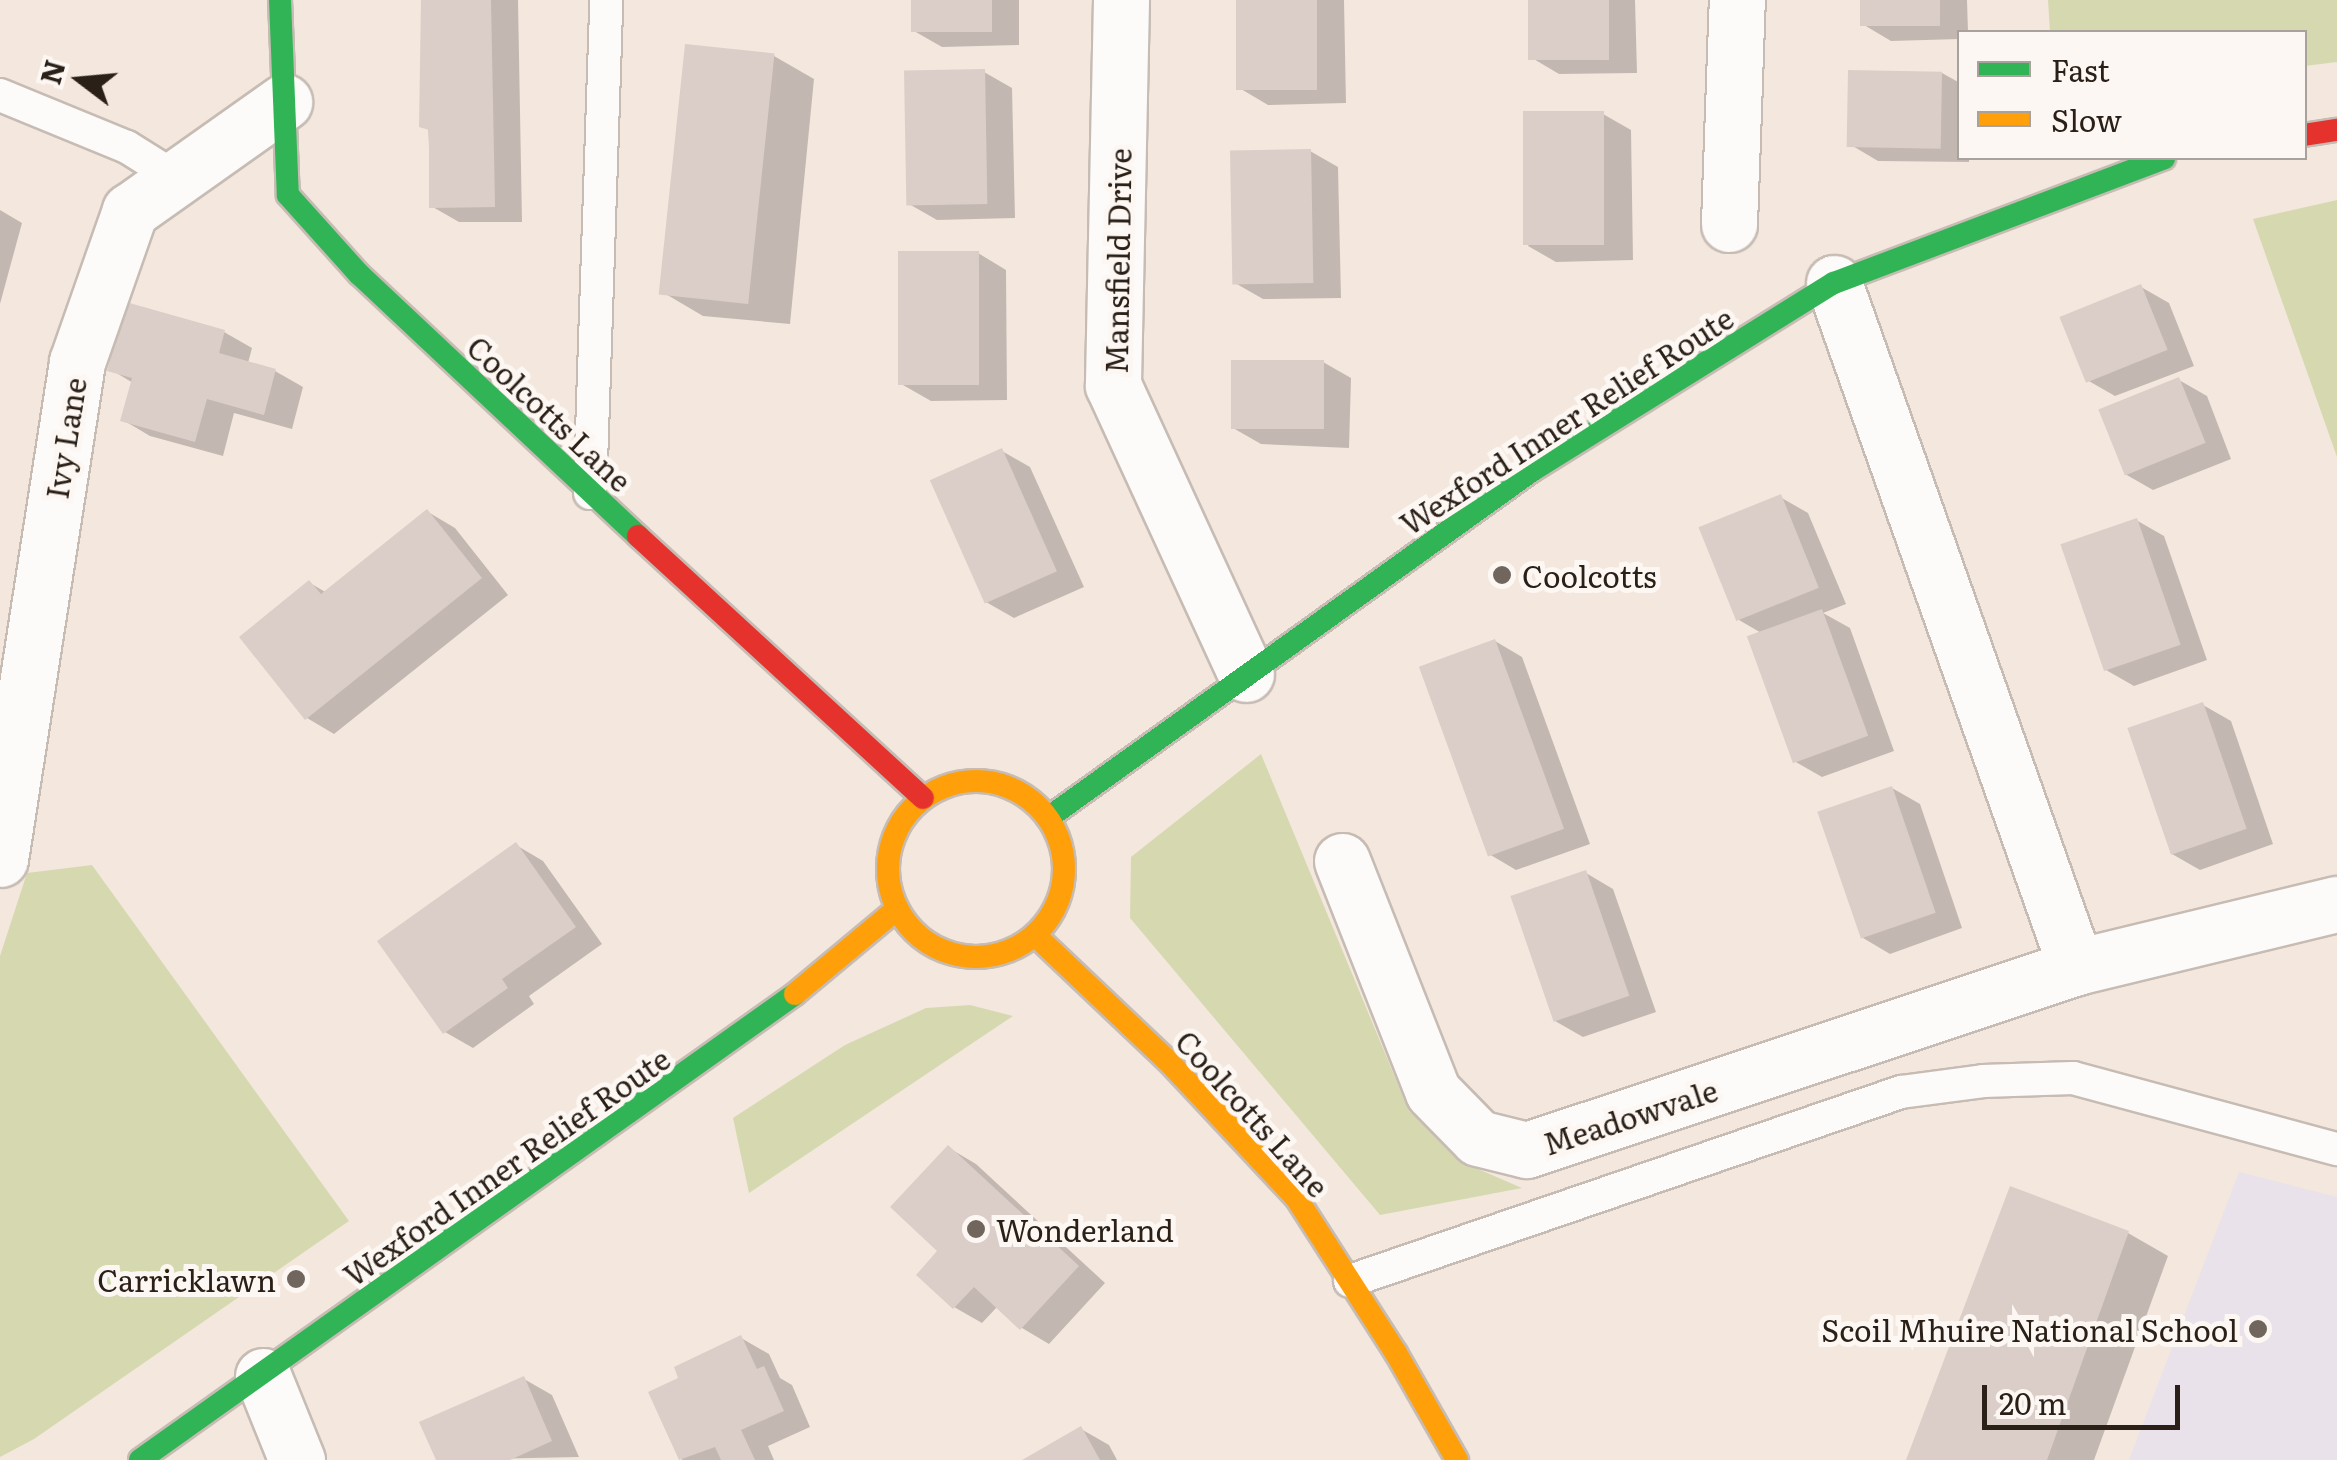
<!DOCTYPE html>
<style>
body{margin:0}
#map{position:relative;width:2337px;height:1460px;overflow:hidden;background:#f4e7de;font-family:Literata,serif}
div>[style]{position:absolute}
.education>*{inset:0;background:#eae2ea}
.green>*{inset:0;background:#d6d9b0}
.shadow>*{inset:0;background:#0003}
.building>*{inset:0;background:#dbcec9;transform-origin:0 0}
.roads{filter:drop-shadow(2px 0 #c6bcb4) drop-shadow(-2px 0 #c6bcb4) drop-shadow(0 2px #c6bcb4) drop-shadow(0 -2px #c6bcb4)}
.lane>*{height:32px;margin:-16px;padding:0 16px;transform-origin:16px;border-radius:16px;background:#fdfbfa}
.street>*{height:55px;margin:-27.5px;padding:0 27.5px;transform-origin:27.5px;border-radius:27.5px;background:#fdfbfa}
.fast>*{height:22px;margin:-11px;padding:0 11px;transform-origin:11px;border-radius:11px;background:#30b455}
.slow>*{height:22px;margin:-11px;padding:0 11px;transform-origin:11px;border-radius:11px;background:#ff9f0a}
.slow>.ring{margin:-11px;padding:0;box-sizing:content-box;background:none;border:22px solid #ff9f0a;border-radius:50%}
.jam>*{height:22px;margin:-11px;padding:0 11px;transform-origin:11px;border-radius:11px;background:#e5322d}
.dots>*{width:28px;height:28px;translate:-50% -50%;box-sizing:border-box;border:5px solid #fdf7f3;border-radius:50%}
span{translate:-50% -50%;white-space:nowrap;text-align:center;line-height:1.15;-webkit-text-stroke:10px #fdf7f3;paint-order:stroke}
.street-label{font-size:30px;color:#2a2018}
.poi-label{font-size:30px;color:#2a2018}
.left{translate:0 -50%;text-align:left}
.right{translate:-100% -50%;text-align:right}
.legend{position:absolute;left:1957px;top:30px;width:350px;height:130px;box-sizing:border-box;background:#fdf7f3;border:2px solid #a9a19b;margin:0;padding:12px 18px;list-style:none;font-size:30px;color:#2a2018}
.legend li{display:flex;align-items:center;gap:20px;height:50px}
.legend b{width:50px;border:2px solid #a9a19b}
.north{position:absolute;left:30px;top:30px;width:100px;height:100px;-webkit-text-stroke:8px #fdf7f3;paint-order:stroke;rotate:286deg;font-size:28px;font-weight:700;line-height:40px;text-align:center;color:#2a2018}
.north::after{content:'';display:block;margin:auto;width:35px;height:45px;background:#2a2018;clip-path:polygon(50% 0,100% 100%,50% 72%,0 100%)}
.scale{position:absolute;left:1982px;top:1385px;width:198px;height:45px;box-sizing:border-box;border:5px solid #2a2018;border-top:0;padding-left:12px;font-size:30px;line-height:35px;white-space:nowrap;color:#2a2018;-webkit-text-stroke:8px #fdf7f3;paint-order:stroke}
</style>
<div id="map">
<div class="education">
<div style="clip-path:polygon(2239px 1172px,2337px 1197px,2337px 1460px,2129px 1460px)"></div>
</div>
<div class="green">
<div style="clip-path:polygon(2048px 0,2337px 0,2337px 62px,2305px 66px,2304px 32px,2050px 32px)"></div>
<div style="clip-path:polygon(2337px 200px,2337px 457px,2253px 219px)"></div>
<div style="clip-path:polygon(1261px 754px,1409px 1111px,1471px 1166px,1522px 1188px,1380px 1215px,1130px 918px,1131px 857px)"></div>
<div style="clip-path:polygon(92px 865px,349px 1221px,34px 1439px,0 1457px,0 956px,27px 873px)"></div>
<div style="clip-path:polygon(970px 1005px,1013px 1016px,749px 1193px,733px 1118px,845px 1045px,926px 1008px)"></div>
</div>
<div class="shadow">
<div style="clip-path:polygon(424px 0,518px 0,522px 222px,459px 222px,431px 206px)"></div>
<div style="clip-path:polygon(914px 0,1019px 0,1019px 45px,942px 47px,914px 31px)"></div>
<div style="clip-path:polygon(1239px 0,1344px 0,1346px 103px,1268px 105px,1241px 89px)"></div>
<div style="clip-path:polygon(1531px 0,1635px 0,1637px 73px,1559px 74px,1532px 58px)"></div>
<div style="clip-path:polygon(1863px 0,1967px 0,1968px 32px,1960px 32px,1960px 39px,1891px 41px,1864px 25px)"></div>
<div style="clip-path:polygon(774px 56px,814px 79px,790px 324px,703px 316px,664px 293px)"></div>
<div style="clip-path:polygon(984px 72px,1012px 88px,1015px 218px,937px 220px,909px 204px)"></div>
<div style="clip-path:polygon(1942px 73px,1960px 83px,1960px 158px,1969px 158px,1969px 162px,1878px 161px,1851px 145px)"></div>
<div style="clip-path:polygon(1603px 114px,1631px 130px,1633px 260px,1556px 262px,1528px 246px)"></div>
<div style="clip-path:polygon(1310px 151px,1338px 167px,1341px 298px,1263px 299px,1235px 283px)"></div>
<div style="clip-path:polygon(0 210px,22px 223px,0 304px)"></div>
<div style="clip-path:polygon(978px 253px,1006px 270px,1007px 400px,931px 401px,903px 385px)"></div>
<div style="clip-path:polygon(2141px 287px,2169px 303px,2194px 366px,2115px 396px,2087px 380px)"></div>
<div style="clip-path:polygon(224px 332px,252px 348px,248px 363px,275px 371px,303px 387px,292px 429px,234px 413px,223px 456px,150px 436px,123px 420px,133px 383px,110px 369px)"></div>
<div style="clip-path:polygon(1323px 362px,1351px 378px,1349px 448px,1261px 444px,1233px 428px)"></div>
<div style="clip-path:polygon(2179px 380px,2207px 396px,2231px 459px,2153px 490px,2125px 474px)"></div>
<div style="clip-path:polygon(1002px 451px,1030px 467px,1084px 587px,1014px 618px,986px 602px)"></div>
<div style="clip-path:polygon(1780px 497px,1808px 513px,1846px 604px,1823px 613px,1850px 628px,1894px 751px,1822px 777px,1794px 761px,1763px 634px,1739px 620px)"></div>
<div style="clip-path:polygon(428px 512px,455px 528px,508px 595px,334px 734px,307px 718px,310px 583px,327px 593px)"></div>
<div style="clip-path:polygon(2136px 520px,2164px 536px,2207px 660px,2134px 686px,2106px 670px)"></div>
<div style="clip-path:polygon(1495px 641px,1522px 657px,1590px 844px,1516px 870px,1489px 854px)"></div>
<div style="clip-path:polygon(2203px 705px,2231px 721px,2273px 844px,2200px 870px,2172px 854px)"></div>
<div style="clip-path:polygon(1892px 788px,1920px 804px,1962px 928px,1890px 954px,1863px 938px)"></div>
<div style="clip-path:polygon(516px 845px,543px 861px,602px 944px,529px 996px,534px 1004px,473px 1048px,445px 1032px)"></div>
<div style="clip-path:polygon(1586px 873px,1613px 889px,1656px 1012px,1583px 1037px,1555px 1021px)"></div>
<div style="clip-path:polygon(949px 1148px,976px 1164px,1105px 1283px,1049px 1344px,1022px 1328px,998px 1306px,982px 1323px,954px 1307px,941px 1251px)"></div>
<div style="clip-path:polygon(2128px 1233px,2168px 1256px,2094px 1460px,1908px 1460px)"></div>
<div style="clip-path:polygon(741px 1338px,769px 1354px,780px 1378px,792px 1385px,810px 1427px,768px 1446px,774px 1460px,682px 1460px,651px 1393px,682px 1379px)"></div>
<div style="clip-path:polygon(524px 1379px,552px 1395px,579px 1457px,438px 1460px)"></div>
<div style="clip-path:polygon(1081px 1429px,1109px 1445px,1117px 1460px,1027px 1460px)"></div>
</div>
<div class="building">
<div style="clip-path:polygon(421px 0,491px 0,495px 207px,429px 208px,429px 130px,419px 127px)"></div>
<div style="left:911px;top:0;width:81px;height:32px"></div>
<div style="left:1236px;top:0;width:81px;height:90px"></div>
<div style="left:1528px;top:0;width:81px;height:60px"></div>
<div style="left:1860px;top:0;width:80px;height:26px"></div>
<div style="left:685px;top:44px;width:90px;height:252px;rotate:6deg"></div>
<div style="left:985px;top:69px;width:135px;height:81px;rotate:89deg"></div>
<div style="left:1848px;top:70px;width:94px;height:77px;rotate:1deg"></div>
<div style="left:1604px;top:111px;width:134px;height:81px;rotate:90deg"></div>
<div style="left:1311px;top:149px;width:134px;height:81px;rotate:89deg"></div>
<div style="left:979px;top:251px;width:134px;height:81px;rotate:90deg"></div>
<div style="left:2141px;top:284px;width:71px;height:88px;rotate:68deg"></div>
<div style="clip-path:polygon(126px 302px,225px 330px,219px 353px,276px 369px,264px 415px,207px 399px,195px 442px,120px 421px,132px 378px,107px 371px)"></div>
<div style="left:1231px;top:360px;width:93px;height:69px"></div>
<div style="left:2179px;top:377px;width:71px;height:87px;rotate:68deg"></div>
<div style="left:1002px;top:448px;width:135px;height:79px;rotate:66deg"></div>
<div style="left:1781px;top:494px;width:101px;height:89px;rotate:68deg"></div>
<div style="clip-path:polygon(427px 509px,482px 578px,305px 720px,239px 637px,309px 580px,321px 594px)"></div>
<div style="left:2137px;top:518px;width:134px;height:81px;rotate:71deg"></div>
<div style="left:1822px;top:609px;width:135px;height:80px;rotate:70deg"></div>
<div style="left:1495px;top:639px;width:202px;height:81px;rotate:70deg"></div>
<div style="left:2203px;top:702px;width:134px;height:80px;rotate:71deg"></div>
<div style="left:1892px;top:786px;width:134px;height:79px;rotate:71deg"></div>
<div style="clip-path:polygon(516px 842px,576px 927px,502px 979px,508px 988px,443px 1034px,377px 941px)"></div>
<div style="left:1586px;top:870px;width:133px;height:80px;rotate:71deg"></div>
<div style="clip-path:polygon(948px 1145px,1079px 1266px,1020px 1330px,974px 1287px,953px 1309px,916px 1275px,937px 1251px,890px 1207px)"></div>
<div style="clip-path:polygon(2010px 1186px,2129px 1231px,2047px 1460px,1906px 1460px)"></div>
<div style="clip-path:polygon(741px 1335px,757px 1369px,764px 1366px,784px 1411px,741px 1430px,755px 1460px,721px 1460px,715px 1447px,679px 1460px,648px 1392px,678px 1378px,674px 1367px)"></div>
<div style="clip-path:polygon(524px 1376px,552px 1441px,510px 1460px,436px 1460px,419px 1422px)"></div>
<div style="clip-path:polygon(1081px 1426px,1100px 1460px,1022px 1460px)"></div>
</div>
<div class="roads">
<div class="lane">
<div style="left:0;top:95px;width:137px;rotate:22.3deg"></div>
<div style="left:127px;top:147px;width:57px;rotate:32deg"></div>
<div style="left:590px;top:493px;width:493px;rotate:-88.1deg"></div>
<div style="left:1350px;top:1281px;width:583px;rotate:-18.93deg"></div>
<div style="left:1901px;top:1092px;width:83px;rotate:-7.6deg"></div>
<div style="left:1983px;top:1081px;width:90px;rotate:-1.9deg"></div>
<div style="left:2073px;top:1078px;width:273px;rotate:15.1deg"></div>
</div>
<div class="street">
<div style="left:1121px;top:0;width:385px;rotate:91.2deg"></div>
<div style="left:1113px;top:385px;width:318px;rotate:65.3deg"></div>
<div style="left:1729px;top:224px;width:224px;rotate:-88deg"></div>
<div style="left:1834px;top:283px;width:726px;rotate:70.52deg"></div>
<div style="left:0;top:859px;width:503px;rotate:-81.19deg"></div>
<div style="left:77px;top:362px;width:160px;rotate:-70.7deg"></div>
<div style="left:130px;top:211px;width:189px;rotate:-35.3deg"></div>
<div style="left:1342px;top:861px;width:248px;rotate:68.5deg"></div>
<div style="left:1433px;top:1092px;width:64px;rotate:45.6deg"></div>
<div style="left:1478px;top:1138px;width:50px;rotate:13.8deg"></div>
<div style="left:1527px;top:1150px;width:579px;rotate:-18.43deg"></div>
<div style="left:2076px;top:967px;width:268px;rotate:-13.6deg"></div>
<div style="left:263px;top:1376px;width:91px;rotate:68deg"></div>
</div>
<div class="fast">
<div style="left:280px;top:0;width:195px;rotate:87.7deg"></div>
<div style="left:288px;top:195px;width:106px;rotate:48.1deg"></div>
<div style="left:359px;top:274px;width:383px;rotate:43.2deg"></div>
<div style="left:1048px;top:818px;width:597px;rotate:-35.66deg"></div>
<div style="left:1533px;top:470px;width:354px;rotate:-31.9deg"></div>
<div style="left:1834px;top:283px;width:353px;rotate:-20.7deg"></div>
<div style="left:140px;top:1460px;width:804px;rotate:-35.43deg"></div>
</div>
<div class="slow">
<div class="ring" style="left:888px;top:781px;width:154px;height:154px"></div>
<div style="left:1035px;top:935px;width:183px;rotate:43.5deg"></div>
<div style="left:1168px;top:1061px;width:189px;rotate:46.9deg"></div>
<div style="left:1297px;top:1199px;width:183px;rotate:57.3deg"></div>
<div style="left:1396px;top:1353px;width:123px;rotate:60.3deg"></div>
<div style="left:795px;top:994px;width:133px;rotate:-39.8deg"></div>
</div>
<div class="jam">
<div style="left:2304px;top:135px;width:33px;rotate:-9deg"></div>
<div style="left:638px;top:536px;width:387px;rotate:42.6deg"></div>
</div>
</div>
<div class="dots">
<div style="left:1502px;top:575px;background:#71665d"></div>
<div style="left:976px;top:1229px;background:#71665d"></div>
<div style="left:296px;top:1279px;background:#71665d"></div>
<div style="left:2258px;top:1329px;background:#71665d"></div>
</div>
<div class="street-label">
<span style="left:1117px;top:261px;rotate:-89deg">Mansfield Drive</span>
<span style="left:550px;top:413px;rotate:43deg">Coolcotts Lane</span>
<span style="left:1566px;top:420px;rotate:-33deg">Wexford Inner Relief Route</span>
<span style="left:65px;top:438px;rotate:-81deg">Ivy Lane</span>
<span style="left:1253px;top:1113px;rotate:48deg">Coolcotts Lane</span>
<span style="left:1630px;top:1116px;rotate:-18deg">Meadowvale</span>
<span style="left:506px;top:1166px;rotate:-35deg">Wexford Inner Relief Route</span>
</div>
<div class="poi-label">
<span class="left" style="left:1522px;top:575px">Coolcotts</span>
<span class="left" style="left:996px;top:1229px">Wonderland</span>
<span class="right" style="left:276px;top:1279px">Carricklawn</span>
<span class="right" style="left:2238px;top:1329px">Scoil Mhuire National School</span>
</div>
<ul class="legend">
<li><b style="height:12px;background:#30b455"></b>Fast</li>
<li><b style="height:12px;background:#ff9f0a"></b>Slow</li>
</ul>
<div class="north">N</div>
<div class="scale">20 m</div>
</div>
